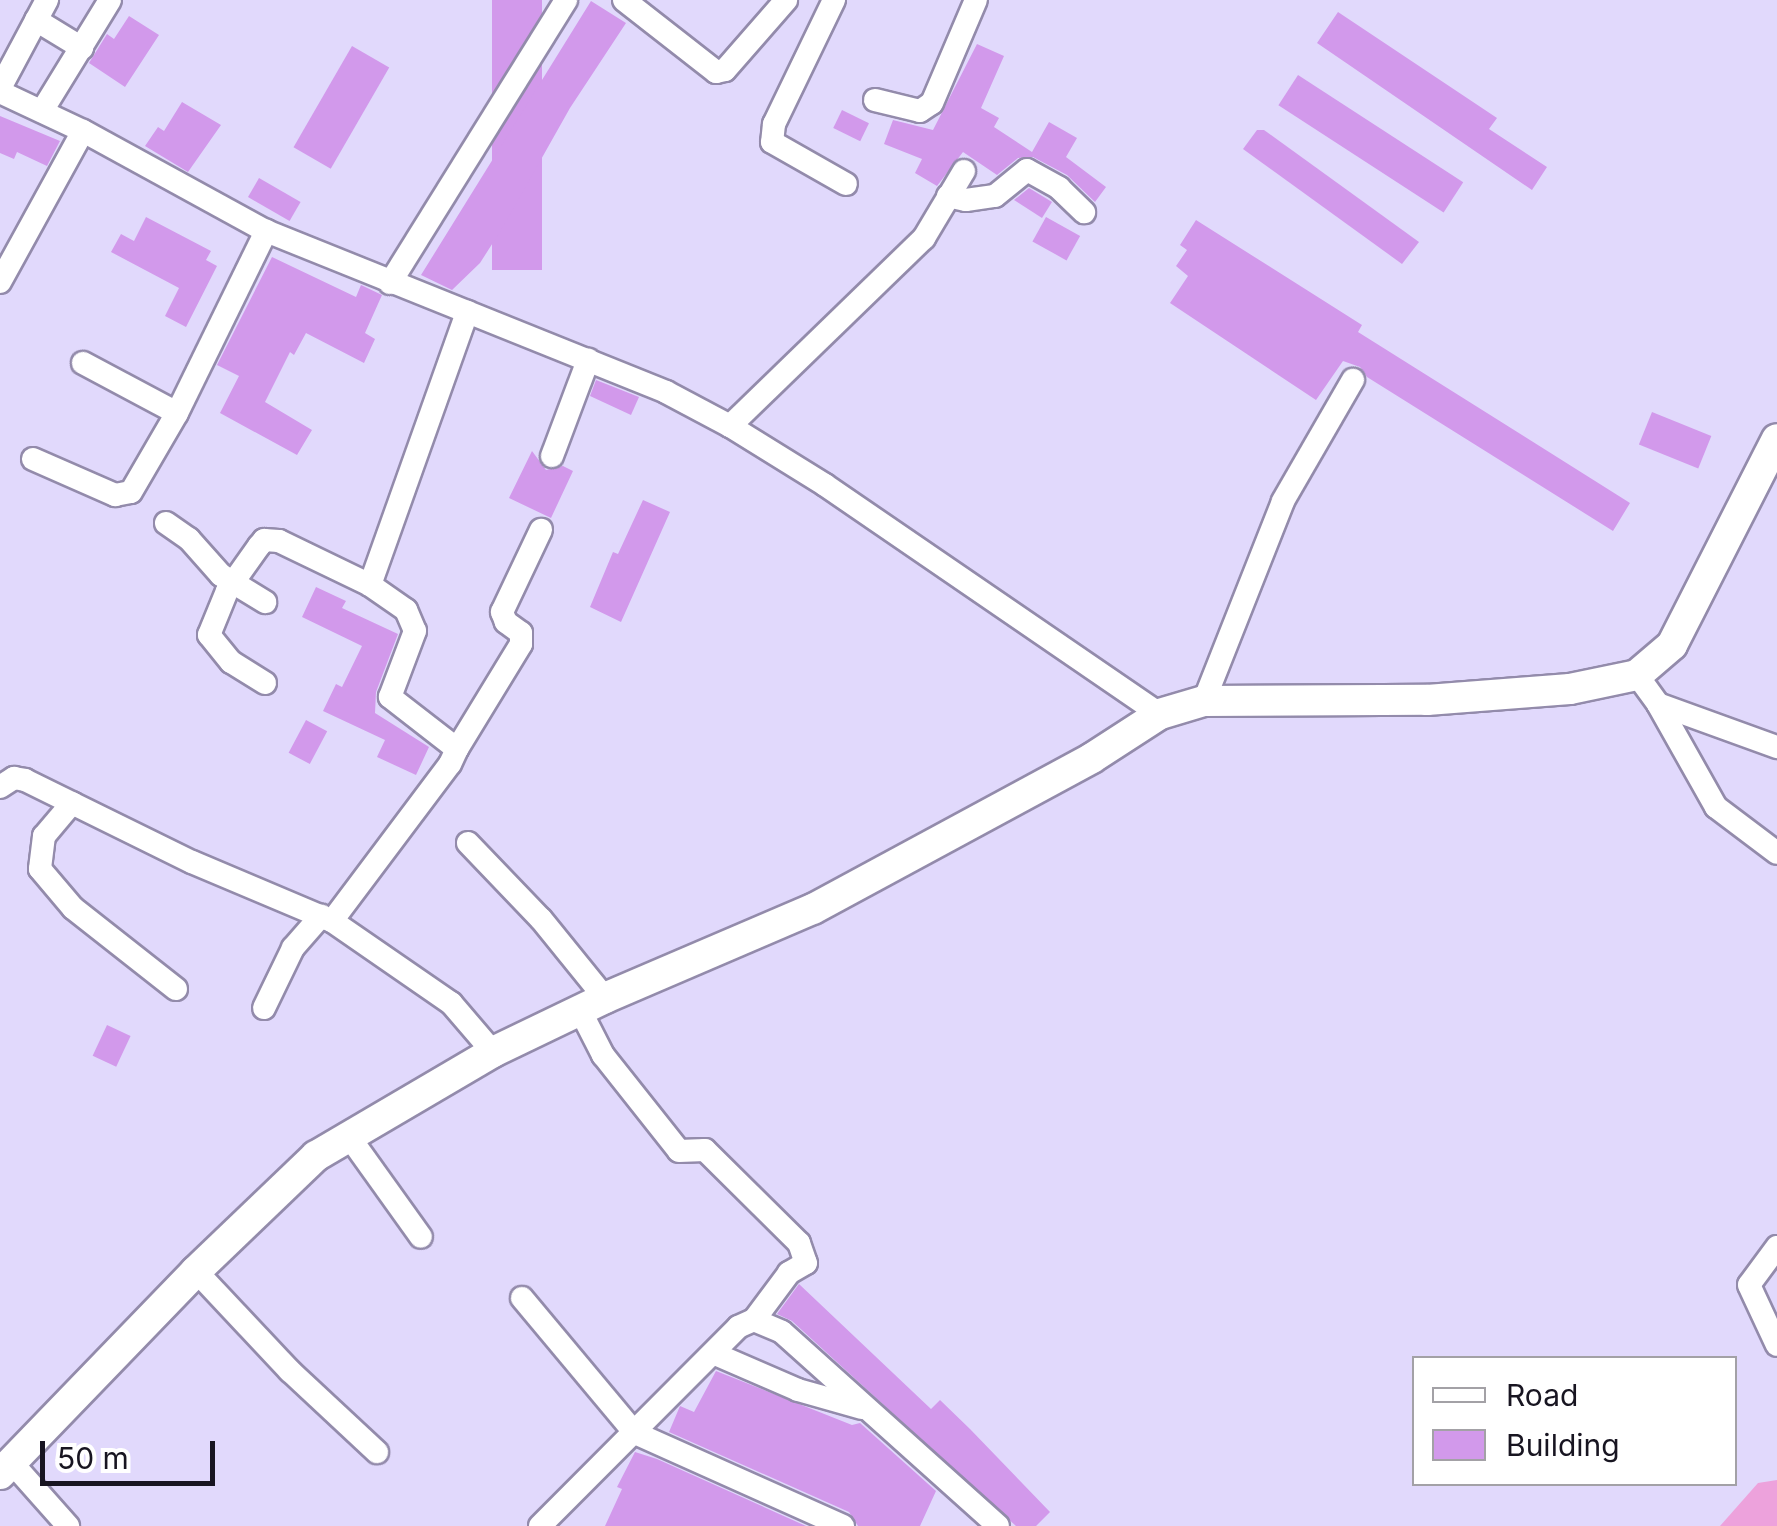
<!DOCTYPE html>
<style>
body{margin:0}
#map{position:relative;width:1777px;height:1526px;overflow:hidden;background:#e1d9fc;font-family:Inter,sans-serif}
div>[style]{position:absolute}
.green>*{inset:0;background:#eda2dc}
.building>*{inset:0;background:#d299eb;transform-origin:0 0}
.roads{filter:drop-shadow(2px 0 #938bab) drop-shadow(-2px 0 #938bab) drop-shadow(0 2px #938bab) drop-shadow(0 -2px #938bab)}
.minor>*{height:22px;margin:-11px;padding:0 11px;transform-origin:11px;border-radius:11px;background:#fff}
.tertiary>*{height:30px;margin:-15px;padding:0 15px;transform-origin:15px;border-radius:15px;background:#fff}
span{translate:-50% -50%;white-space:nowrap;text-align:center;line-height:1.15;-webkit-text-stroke:10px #fff;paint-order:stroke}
.legend{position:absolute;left:1412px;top:1356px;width:325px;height:130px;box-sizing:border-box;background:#fff;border:2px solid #a3a1a6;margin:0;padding:12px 18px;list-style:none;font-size:30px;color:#181521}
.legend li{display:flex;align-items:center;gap:20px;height:50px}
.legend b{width:50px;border:2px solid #a3a1a6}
.scale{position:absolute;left:40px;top:1441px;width:175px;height:45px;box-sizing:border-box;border:5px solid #181521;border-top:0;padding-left:12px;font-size:30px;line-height:35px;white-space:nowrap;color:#181521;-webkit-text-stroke:8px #fff;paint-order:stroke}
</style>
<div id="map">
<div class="green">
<div style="clip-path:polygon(1777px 1480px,1777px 1526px,1720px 1526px,1758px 1483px)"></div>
</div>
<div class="building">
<div style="left:492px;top:0;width:50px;height:270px"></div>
<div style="clip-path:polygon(591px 1px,626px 23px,570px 108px,503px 227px,480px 263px,452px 290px,421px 275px)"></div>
<div style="clip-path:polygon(1338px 12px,1497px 118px,1489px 129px,1547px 167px,1532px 190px,1317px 43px)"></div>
<div style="clip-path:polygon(129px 16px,159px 35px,125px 87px,89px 63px,107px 34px,114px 39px)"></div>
<div style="clip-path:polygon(977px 44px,1004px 56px,981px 108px,999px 118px,994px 127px,1032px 152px,1049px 122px,1077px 138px,1066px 157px,1106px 187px,1095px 202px,1067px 175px,1033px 157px,1018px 158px,997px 175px,963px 152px,937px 186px,915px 173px,922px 159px,884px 144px,893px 120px,933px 130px)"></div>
<div style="left:352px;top:46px;width:43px;height:117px;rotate:30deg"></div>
<div style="left:1298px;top:75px;width:197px;height:36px;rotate:33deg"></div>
<div style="clip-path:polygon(182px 102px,221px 125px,188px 172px,145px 146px,158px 127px,164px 131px)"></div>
<div style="left:842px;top:110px;width:30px;height:20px;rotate:26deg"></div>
<div style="clip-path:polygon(0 116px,60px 141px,47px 166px,17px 152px,14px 159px,0 153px)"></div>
<div style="clip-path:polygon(1257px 130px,1264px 130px,1419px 242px,1402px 264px,1243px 149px)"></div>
<div style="left:259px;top:178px;width:48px;height:22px;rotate:30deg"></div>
<div style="clip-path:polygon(1029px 188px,1052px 202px,1042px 218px,1014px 200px)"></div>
<div style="clip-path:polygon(146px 217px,211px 251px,206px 260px,217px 266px,186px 327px,165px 316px,179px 288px,111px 252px,121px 234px,134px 241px)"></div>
<div style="left:1046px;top:217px;width:39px;height:28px;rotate:29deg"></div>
<div style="clip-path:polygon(1196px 220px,1362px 325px,1358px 332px,1630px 503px,1613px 531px,1367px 377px,1360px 367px,1343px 361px,1316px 400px,1170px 303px,1188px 276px,1176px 266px,1187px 250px,1180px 245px)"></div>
<div style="clip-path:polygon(272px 257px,356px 297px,361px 285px,382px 295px,365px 333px,375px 339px,364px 363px,306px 333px,294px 355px,290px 352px,265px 402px,312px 430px,297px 455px,220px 413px,239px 376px,217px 365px)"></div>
<div style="clip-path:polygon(596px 380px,639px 397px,631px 415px,590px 396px)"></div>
<div style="left:1652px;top:412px;width:64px;height:35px;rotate:22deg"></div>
<div style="clip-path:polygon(532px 451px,546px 470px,563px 466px,573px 471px,551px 518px,509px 498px)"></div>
<div style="clip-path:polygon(643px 500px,670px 512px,621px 622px,590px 607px,613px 552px,618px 554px)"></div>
<div style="clip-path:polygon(316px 587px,346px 601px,342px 608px,398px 634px,376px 692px,375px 713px,429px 747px,416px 775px,377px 757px,385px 740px,323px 711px,336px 684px,342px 687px,362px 646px,302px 617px)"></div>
<div style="left:306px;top:720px;width:24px;height:37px;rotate:28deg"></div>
<div style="left:107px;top:1025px;width:26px;height:34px;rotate:25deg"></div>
<div style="clip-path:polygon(799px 1284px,931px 1409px,940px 1400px,970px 1429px,1050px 1512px,1036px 1526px,1016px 1526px,792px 1321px,777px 1314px)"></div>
<div style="clip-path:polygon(716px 1371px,852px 1425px,860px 1423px,936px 1491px,920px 1526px,858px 1526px,849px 1512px,669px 1432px,680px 1406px,694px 1412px)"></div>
<div style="clip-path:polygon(635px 1452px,657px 1459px,806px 1526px,605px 1526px,622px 1489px,617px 1487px)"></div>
</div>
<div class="roads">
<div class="minor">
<div style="left:624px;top:0;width:117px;rotate:38deg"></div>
<div style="left:716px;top:72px;width:9px;rotate:-13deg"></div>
<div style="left:725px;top:70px;width:93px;rotate:-48.9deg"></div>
<div style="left:834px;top:0;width:138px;rotate:115.8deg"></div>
<div style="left:774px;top:124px;width:18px;rotate:96deg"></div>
<div style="left:772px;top:142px;width:85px;rotate:29.6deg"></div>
<div style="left:36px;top:20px;width:54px;rotate:31.3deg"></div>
<div style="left:0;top:88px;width:100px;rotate:-61.9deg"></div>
<div style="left:0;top:92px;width:92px;rotate:25.2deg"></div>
<div style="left:83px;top:131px;width:209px;rotate:28.7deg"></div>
<div style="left:266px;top:231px;width:431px;rotate:21.9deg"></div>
<div style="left:666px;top:392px;width:72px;rotate:28deg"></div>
<div style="left:730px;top:426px;width:112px;rotate:31.8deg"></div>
<div style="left:825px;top:485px;width:406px;rotate:34.4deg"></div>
<div style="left:875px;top:100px;width:46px;rotate:13.7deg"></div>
<div style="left:920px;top:111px;width:14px;rotate:-34deg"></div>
<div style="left:932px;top:103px;width:112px;rotate:-66.9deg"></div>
<div style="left:42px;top:111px;width:130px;rotate:-58.5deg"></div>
<div style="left:948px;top:196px;width:18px;rotate:13deg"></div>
<div style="left:966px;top:200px;width:29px;rotate:-8deg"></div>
<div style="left:995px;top:196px;width:41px;rotate:-39.1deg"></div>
<div style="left:1027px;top:170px;width:37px;rotate:29deg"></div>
<div style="left:1059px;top:188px;width:35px;rotate:44deg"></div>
<div style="left:0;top:282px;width:172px;rotate:-61.2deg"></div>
<div style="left:390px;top:283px;width:333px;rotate:-58.1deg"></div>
<div style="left:83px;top:363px;width:106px;rotate:28deg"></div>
<div style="left:730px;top:426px;width:270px;rotate:-44.1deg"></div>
<div style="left:924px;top:238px;width:78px;rotate:-59.2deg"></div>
<div style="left:552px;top:456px;width:103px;rotate:-69.4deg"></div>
<div style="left:33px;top:459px;width:90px;rotate:23.7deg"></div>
<div style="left:115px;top:495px;width:16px;rotate:-11deg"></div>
<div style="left:131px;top:492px;width:91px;rotate:-59.8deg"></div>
<div style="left:177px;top:413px;width:203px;rotate:-63.9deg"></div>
<div style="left:166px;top:523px;width:28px;rotate:35deg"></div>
<div style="left:189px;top:539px;width:48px;rotate:48.4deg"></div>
<div style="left:221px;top:575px;width:52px;rotate:31.5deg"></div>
<div style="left:1637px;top:675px;width:36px;rotate:54deg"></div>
<div style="left:1658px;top:704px;width:127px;rotate:19.9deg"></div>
<div style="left:265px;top:683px;width:40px;rotate:-148deg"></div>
<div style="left:231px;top:662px;width:35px;rotate:-129deg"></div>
<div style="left:209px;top:635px;width:48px;rotate:-67.8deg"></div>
<div style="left:227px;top:591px;width:55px;rotate:-54.6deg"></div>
<div style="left:259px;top:546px;width:8px;rotate:-50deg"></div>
<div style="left:264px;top:540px;width:15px;rotate:4deg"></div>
<div style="left:279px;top:541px;width:101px;rotate:25.8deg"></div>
<div style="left:1204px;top:701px;width:215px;rotate:-68.4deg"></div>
<div style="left:1283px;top:501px;width:140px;rotate:-60deg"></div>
<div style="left:1658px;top:704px;width:118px;rotate:60.6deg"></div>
<div style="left:1716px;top:807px;width:76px;rotate:37deg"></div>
<div style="left:457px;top:749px;width:123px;rotate:-58.6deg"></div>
<div style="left:521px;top:644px;width:11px;rotate:-90deg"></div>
<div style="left:521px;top:633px;width:19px;rotate:-144deg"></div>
<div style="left:506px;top:622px;width:11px;rotate:-112deg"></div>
<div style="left:502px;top:612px;width:91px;rotate:-64.6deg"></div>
<div style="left:0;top:787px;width:17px;rotate:-33deg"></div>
<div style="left:14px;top:778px;width:11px;rotate:10deg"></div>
<div style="left:25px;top:780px;width:186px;rotate:26.2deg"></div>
<div style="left:192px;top:862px;width:152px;rotate:22.9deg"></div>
<div style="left:332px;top:921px;width:145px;rotate:34.6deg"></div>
<div style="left:451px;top:1003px;width:65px;rotate:49.4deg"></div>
<div style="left:72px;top:803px;width:43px;rotate:130.3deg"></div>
<div style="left:44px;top:836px;width:33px;rotate:97deg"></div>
<div style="left:40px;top:869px;width:51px;rotate:49.8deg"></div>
<div style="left:73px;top:908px;width:131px;rotate:38.2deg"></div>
<div style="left:468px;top:843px;width:105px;rotate:46.2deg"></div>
<div style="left:541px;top:919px;width:102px;rotate:51deg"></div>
<div style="left:332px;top:921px;width:196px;rotate:-53.1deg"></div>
<div style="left:450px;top:764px;width:17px;rotate:-65deg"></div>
<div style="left:457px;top:749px;width:85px;rotate:-142.2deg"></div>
<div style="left:390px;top:697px;width:71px;rotate:-69.3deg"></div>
<div style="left:415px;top:631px;width:23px;rotate:-113deg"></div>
<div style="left:406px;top:610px;width:44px;rotate:-145.2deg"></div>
<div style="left:370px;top:585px;width:290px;rotate:-70.4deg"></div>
<div style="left:264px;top:1008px;width:67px;rotate:-64.2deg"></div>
<div style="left:293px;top:948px;width:43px;rotate:-48.8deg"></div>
<div style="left:580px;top:1010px;width:51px;rotate:62.9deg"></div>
<div style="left:603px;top:1055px;width:122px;rotate:51.6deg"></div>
<div style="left:679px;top:1151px;width:26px;rotate:-2deg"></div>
<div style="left:705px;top:1150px;width:132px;rotate:44.7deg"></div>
<div style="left:799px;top:1243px;width:21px;rotate:71deg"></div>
<div style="left:806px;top:1263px;width:20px;rotate:150deg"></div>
<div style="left:789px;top:1273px;width:59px;rotate:126.7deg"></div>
<div style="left:348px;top:1135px;width:125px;rotate:54.4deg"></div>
<div style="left:1777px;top:1247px;width:47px;rotate:126.4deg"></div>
<div style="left:1749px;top:1285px;width:66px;rotate:65deg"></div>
<div style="left:196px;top:1271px;width:137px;rotate:46.8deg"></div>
<div style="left:290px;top:1371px;width:119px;rotate:43deg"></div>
<div style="left:522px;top:1298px;width:176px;rotate:50.1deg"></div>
<div style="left:635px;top:1433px;width:228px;rotate:24.1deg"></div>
<div style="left:715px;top:1354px;width:90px;rotate:23.4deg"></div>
<div style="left:798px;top:1390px;width:66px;rotate:15.7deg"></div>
<div style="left:13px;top:1464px;width:83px;rotate:48.4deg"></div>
<div style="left:540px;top:1526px;width:281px;rotate:-45.1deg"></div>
<div style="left:738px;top:1327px;width:17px;rotate:-24deg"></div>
<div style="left:754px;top:1320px;width:30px;rotate:23deg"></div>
<div style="left:782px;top:1332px;width:290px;rotate:41.9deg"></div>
</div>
<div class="tertiary">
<div style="left:0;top:1474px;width:282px;rotate:-46deg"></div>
<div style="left:196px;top:1271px;width:166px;rotate:-43.8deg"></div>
<div style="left:316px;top:1156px;width:205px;rotate:-30.4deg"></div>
<div style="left:493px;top:1052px;width:124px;rotate:-25.7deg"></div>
<div style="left:605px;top:998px;width:226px;rotate:-23.2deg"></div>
<div style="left:813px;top:909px;width:317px;rotate:-28.4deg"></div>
<div style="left:1092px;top:758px;width:81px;rotate:-32.9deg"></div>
<div style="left:1160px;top:714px;width:46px;rotate:-16.5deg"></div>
<div style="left:1204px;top:701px;width:223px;rotate:-0.3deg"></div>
<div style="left:1427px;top:700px;width:143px;rotate:-4.4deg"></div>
<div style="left:1570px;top:689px;width:68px;rotate:-11.8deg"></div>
<div style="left:1637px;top:675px;width:46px;rotate:-40.6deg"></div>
<div style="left:1672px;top:645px;width:231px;rotate:-63deg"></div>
</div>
</div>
<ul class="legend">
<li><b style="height:12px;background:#fff"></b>Road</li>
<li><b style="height:28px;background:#d299eb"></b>Building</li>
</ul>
<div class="scale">50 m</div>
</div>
